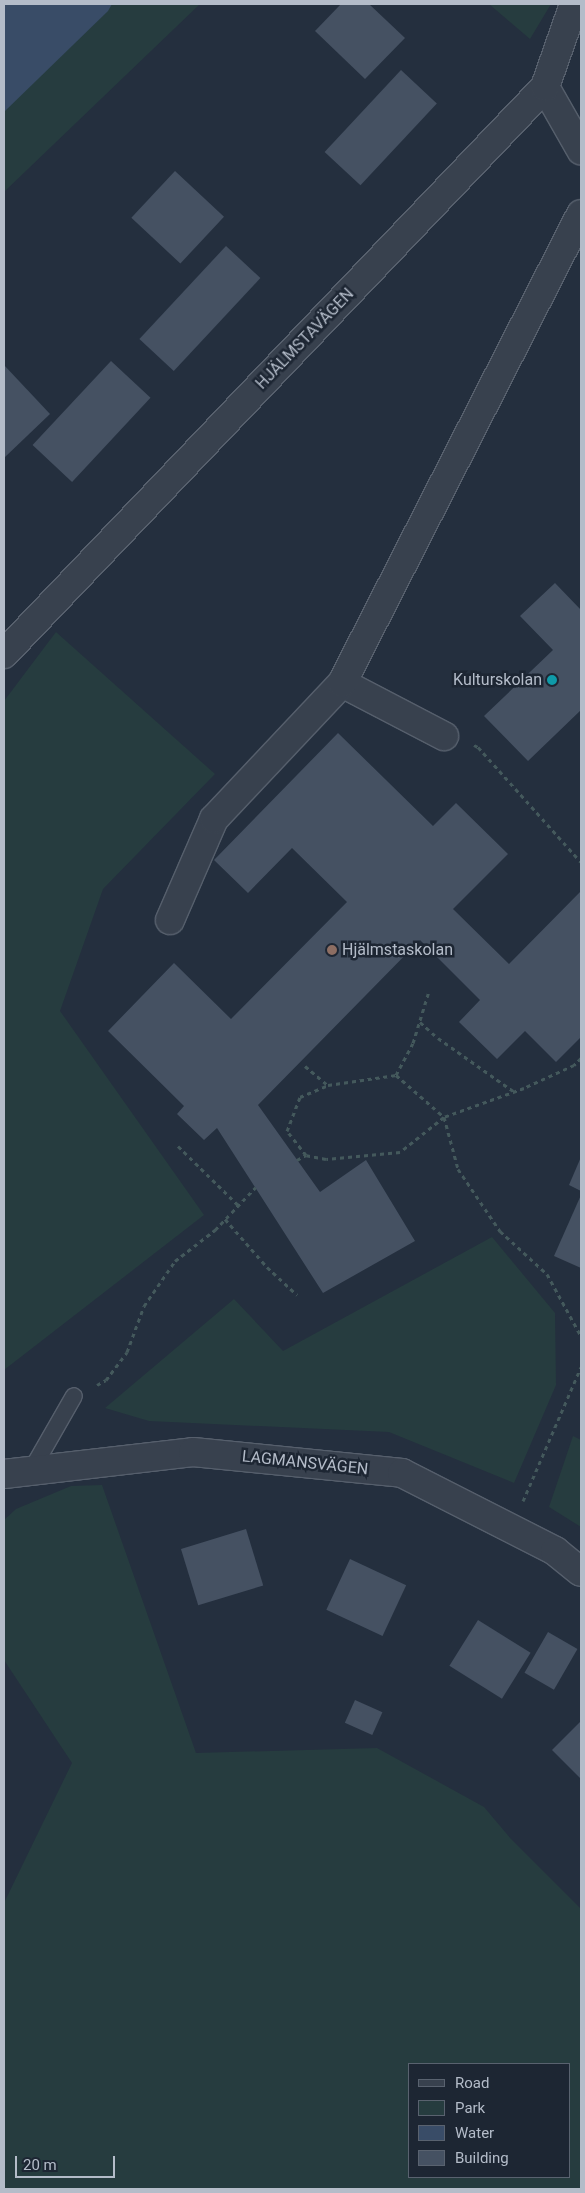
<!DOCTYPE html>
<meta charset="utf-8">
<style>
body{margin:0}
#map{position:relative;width:585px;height:2193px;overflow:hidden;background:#242f3e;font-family:Roboto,sans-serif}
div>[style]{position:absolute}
.green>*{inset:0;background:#263c3f}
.water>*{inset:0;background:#394c67}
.building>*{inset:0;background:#455162;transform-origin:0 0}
.path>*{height:3px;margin-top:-1.5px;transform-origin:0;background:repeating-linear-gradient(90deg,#44595c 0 4px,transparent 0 8px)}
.roads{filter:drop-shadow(1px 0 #565f6c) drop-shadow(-1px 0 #565f6c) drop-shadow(0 1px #565f6c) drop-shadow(0 -1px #565f6c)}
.service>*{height:16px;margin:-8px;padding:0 8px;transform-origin:8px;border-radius:8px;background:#38414e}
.minor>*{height:28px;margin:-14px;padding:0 14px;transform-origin:14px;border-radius:14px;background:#38414e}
.dots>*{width:14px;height:14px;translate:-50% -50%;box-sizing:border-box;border:2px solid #1d2633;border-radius:50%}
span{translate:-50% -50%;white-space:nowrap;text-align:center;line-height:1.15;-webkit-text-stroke:5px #1d2633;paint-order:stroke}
.street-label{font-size:16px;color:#b4bcc9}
.poi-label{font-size:16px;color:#b4bcc9}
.right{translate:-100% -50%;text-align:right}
.left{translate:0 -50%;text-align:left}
.frame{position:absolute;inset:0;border:5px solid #b4bcc9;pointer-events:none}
.legend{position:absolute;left:408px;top:2063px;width:162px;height:115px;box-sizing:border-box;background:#1d2633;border:1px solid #59626f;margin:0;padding:6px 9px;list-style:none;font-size:15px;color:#b4bcc9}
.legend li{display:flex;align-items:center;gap:10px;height:25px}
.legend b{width:25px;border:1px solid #59626f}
.scale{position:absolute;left:15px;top:2156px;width:100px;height:22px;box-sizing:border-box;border:2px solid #b4bcc9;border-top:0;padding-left:6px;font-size:15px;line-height:18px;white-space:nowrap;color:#b4bcc9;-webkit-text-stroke:4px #1d2633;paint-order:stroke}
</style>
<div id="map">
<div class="green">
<div style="clip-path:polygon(4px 4px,200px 4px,4px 192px)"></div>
<div style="clip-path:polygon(489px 4px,551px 4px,530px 39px)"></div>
<div style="clip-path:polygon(56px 632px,215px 774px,103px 889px,60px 1011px,204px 1215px,4px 1370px,4px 701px)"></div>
<div style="clip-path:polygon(492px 1237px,555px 1313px,556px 1385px,514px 1483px,389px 1432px,149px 1421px,105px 1408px,234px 1299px,283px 1351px)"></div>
<div style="clip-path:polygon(573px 1436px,581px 1440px,581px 1527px,549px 1507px)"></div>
<div style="clip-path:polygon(evenodd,102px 1485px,196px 1753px,377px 1748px,484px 1807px,511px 1839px,581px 1909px,581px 2189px,4px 2189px,4px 1903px,72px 1763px,4px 1660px,4px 1520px,16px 1509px,71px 1486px,102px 1485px,569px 2064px,569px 2177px,409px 2177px,409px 2064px,569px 2064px)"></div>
</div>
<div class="water">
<div style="clip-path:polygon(4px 4px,112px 4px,108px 11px,4px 112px)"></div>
</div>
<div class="building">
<div style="clip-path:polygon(341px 4px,369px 4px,405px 38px,365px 79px,315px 31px)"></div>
<div style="left:401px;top:70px;width:49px;height:112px;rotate:43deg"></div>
<div style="left:175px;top:171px;width:67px;height:64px;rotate:43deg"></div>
<div style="left:226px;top:246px;width:47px;height:127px;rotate:43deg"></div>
<div style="left:111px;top:361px;width:54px;height:115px;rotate:43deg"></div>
<div style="clip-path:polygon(4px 365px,50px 414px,4px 458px)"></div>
<div style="clip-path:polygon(555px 583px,581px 610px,581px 710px,528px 761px,484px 716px,553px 650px,520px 616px)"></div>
<div style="clip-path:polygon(338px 733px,433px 826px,456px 803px,508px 854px,453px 909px,509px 964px,581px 891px,581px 1037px,556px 1062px,525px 1031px,497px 1059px,459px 1022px,480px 1000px,420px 940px,258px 1105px,320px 1192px,366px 1160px,415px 1241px,323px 1293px,217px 1128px,204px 1140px,177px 1114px,184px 1106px,108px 1031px,174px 963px,231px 1019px,347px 902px,292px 848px,248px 893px,214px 860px)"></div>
<div style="clip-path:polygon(581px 1157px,581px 1191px,569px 1185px)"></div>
<div style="clip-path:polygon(581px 1195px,581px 1268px,554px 1256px)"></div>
<div style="left:246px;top:1529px;width:59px;height:68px;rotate:73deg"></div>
<div style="left:350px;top:1559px;width:62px;height:56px;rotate:25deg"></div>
<div style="left:478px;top:1620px;width:62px;height:54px;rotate:32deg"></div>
<div style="left:548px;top:1632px;width:34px;height:47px;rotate:30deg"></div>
<div style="left:355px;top:1700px;width:30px;height:25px;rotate:24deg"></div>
<div style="clip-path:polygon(581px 1721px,581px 1779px,552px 1750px)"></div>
</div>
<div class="path">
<div style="left:474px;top:745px;width:4px;rotate:27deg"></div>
<div style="left:478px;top:747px;width:154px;rotate:48.2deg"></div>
<div style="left:420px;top:1022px;width:24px;rotate:42deg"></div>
<div style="left:438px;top:1038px;width:92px;rotate:35.2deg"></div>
<div style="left:581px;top:1058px;width:10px;rotate:135deg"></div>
<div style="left:574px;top:1065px;width:55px;rotate:155.3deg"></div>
<div style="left:524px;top:1088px;width:85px;rotate:160.1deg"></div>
<div style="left:444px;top:1117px;width:56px;rotate:141.5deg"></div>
<div style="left:400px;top:1152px;width:74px;rotate:174.6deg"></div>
<div style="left:326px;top:1159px;width:20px;rotate:-169deg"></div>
<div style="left:306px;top:1155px;width:31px;rotate:-128deg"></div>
<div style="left:287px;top:1131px;width:36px;rotate:-69deg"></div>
<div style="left:300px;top:1097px;width:30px;rotate:-23deg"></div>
<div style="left:328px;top:1085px;width:69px;rotate:-8.4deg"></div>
<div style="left:396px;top:1075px;width:64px;rotate:41.2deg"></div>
<div style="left:444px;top:1117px;width:54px;rotate:74.9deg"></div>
<div style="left:458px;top:1169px;width:75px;rotate:55.9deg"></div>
<div style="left:500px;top:1231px;width:64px;rotate:42.5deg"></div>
<div style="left:547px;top:1274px;width:71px;rotate:61.3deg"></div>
<div style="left:305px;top:1066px;width:30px;rotate:40deg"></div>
<div style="left:396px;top:1075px;width:36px;rotate:-62deg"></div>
<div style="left:413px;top:1043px;width:54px;rotate:-72.9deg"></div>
<div style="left:178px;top:1146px;width:84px;rotate:44.5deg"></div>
<div style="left:297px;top:1160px;width:10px;rotate:-29deg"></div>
<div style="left:225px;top:1219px;width:64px;rotate:48.8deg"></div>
<div style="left:267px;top:1267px;width:41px;rotate:43deg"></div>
<div style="left:97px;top:1385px;width:10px;rotate:-29deg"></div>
<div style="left:106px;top:1380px;width:35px;rotate:-53deg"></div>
<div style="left:127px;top:1352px;width:49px;rotate:-69.7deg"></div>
<div style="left:144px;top:1306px;width:55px;rotate:-55.4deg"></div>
<div style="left:175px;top:1261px;width:51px;rotate:-37.8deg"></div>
<div style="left:215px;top:1230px;width:59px;rotate:-46.4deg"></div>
<div style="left:523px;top:1501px;width:146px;rotate:-66.6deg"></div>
</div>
<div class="roads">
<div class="service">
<div style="left:31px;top:1471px;width:86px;rotate:-60.2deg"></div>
</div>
<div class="minor">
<div style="left:545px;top:87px;width:73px;rotate:60.3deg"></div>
<div style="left:4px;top:654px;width:784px;rotate:-46.34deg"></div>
<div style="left:545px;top:87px;width:88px;rotate:-70.7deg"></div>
<div style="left:342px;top:683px;width:115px;rotate:27.5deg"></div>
<div style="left:170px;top:920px;width:110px;rotate:-66.5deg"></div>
<div style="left:214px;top:819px;width:187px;rotate:-46.7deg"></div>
<div style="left:342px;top:683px;width:526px;rotate:-63deg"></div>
<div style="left:4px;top:1474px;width:190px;rotate:-6.6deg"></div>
<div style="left:193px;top:1452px;width:210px;rotate:5.7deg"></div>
<div style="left:402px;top:1473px;width:172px;rotate:27deg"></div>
<div style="left:555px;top:1551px;width:33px;rotate:39deg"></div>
</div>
</div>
<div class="dots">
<div style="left:552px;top:680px;background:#0f9aa8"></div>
<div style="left:332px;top:950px;background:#8d6e63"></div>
</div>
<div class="street-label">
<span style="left:305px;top:339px;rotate:-46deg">HJÄLMSTAVÄGEN</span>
<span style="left:305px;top:1463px;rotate:6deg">LAGMANSVÄGEN</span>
</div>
<div class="poi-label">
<span class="right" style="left:542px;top:680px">Kulturskolan</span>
<span class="left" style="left:342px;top:950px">Hjälmstaskolan</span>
</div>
<div class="frame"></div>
<ul class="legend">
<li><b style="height:6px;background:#38414e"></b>Road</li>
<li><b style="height:14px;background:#263c3f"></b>Park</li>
<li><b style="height:14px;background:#394c67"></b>Water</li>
<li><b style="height:14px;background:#455162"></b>Building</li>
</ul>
<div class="scale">20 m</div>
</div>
